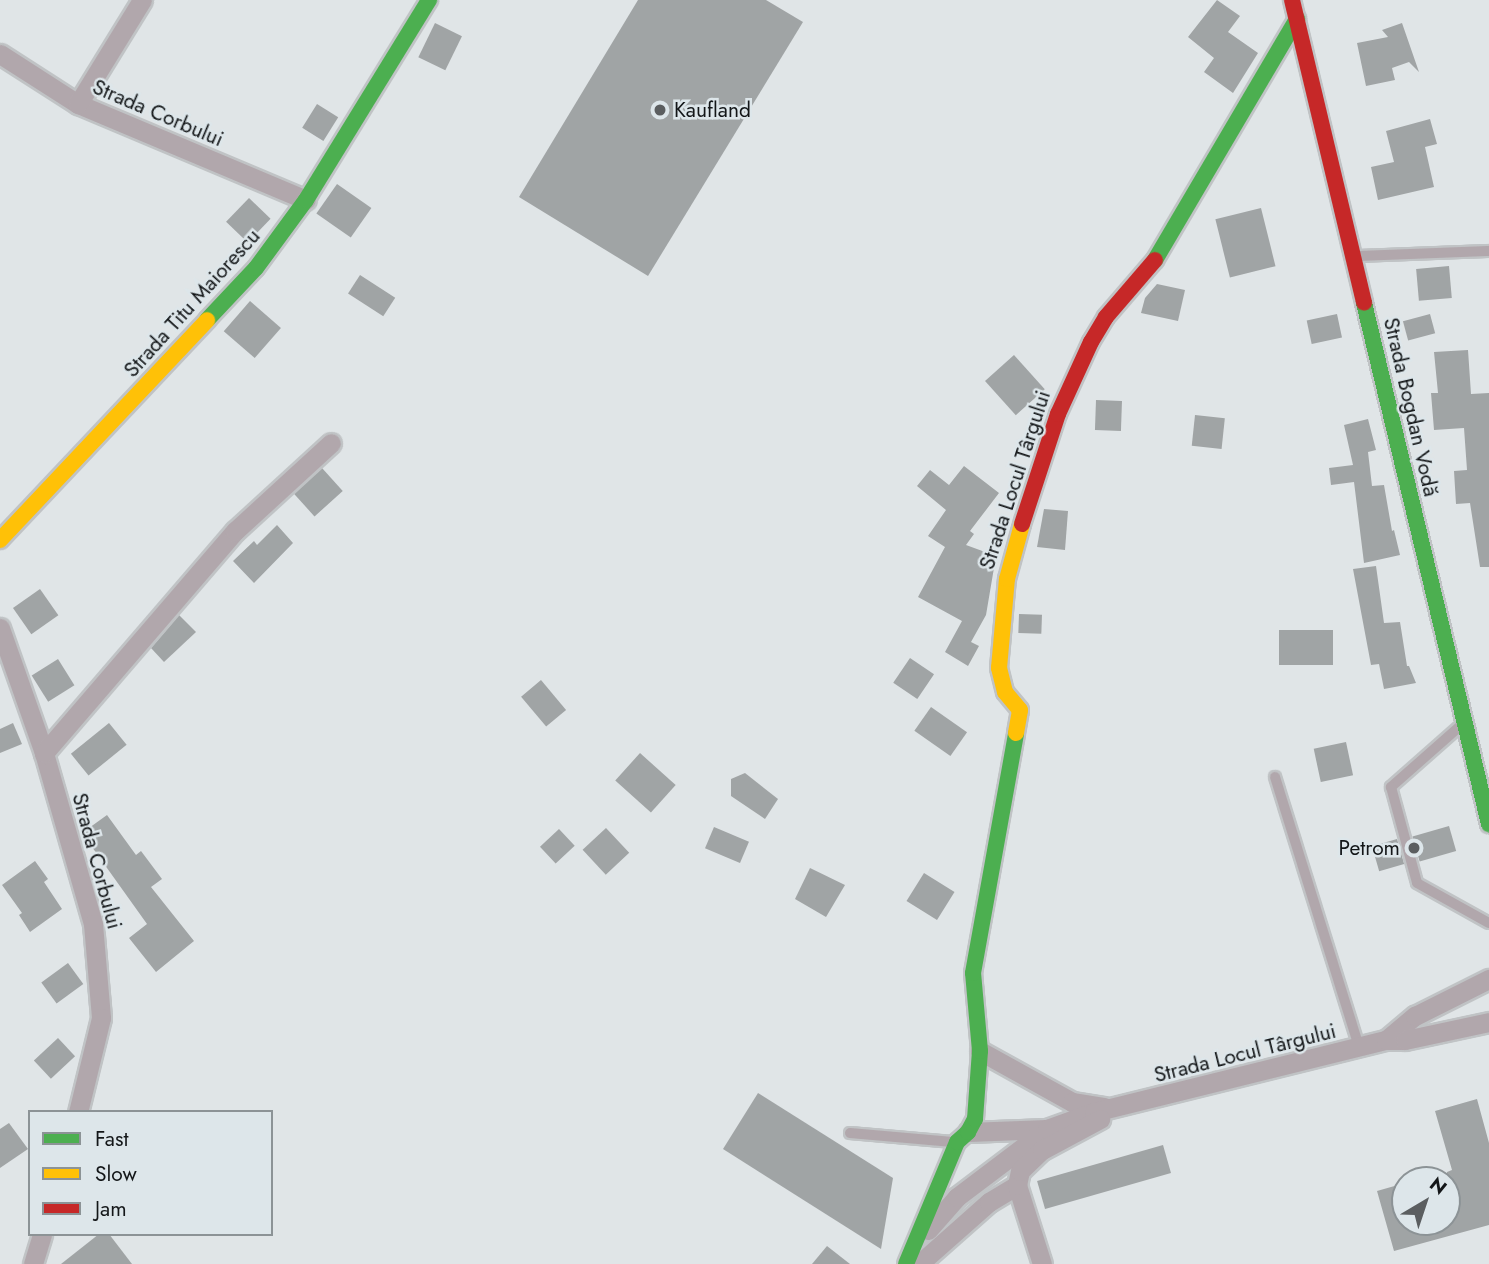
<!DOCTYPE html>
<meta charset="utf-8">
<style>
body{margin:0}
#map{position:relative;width:1489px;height:1264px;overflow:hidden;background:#e0e5e7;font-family:Jost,sans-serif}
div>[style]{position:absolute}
.building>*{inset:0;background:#a0a4a5;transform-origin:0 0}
.roads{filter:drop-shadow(2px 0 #c0c3c5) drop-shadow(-2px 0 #c0c3c5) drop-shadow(0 2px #c0c3c5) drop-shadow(0 -2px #c0c3c5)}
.lane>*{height:10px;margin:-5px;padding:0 5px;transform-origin:5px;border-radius:5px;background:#b1a7ac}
.street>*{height:19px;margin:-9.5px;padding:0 9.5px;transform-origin:9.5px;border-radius:9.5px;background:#b1a7ac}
.fast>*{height:16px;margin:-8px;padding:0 8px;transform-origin:8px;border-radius:8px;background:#4caf50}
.slow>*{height:16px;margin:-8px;padding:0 8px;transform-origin:8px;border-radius:8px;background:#ffc107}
.jam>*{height:16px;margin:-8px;padding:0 8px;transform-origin:8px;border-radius:8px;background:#c62828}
.dots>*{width:19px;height:19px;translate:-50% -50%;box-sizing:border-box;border:4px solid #dde6ea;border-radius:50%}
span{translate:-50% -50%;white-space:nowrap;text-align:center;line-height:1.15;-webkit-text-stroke:5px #dde6ea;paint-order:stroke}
.poi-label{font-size:21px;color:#131618}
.left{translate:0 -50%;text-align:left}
.right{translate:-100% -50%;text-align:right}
.street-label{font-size:21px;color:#131618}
.legend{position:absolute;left:28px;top:1110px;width:245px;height:126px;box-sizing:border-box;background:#dde6ea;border:2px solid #8c9396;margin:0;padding:9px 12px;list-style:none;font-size:21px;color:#131618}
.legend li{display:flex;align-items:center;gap:14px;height:35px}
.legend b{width:35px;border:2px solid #8c9396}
.north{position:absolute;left:1391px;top:1166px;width:70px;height:70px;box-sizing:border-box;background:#dde6ea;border:2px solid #8c9396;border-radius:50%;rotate:39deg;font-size:19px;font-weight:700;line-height:28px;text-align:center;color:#131618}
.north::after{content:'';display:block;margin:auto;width:24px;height:32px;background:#5b5e60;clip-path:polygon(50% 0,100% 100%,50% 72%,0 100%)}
</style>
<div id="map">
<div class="building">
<div style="clip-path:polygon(638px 0,766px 0,803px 22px,648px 276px,519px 197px)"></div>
<div style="clip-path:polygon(1217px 0,1240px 16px,1228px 32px,1258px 53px,1233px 93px,1204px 72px,1214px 58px,1188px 37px)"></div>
<div style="left:435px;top:23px;width:30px;height:38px;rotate:26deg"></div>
<div style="clip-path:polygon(1402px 23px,1419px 72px,1409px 62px,1392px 68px,1395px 80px,1366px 86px,1357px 43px,1388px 37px,1382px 30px)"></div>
<div style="left:317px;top:104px;width:25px;height:28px;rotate:32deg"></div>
<div style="clip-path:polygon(1430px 119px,1437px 144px,1425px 147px,1434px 187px,1378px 200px,1371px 167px,1394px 162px,1386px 131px)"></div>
<div style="left:337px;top:184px;width:42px;height:36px;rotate:35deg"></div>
<div style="left:249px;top:198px;width:30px;height:33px;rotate:44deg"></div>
<div style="left:1261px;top:208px;width:60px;height:47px;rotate:76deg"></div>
<div style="left:1449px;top:266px;width:32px;height:33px;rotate:85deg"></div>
<div style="left:360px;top:275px;width:42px;height:22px;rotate:33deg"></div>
<div style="clip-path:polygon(1157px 284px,1185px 290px,1178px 321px,1141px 313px,1145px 298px)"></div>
<div style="left:250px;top:301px;width:41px;height:40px;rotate:41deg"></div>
<div style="left:1337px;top:314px;width:24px;height:31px;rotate:78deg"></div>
<div style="left:1430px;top:314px;width:20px;height:28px;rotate:75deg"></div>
<div style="clip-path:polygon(1468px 350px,1471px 394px,1489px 393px,1489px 567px,1480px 567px,1470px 503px,1456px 504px,1454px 471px,1467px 470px,1464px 428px,1434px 430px,1431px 393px,1438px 393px,1434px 352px)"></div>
<div style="left:1014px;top:355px;width:46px;height:39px;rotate:48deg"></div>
<div style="left:1096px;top:400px;width:26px;height:30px;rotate:2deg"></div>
<div style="left:1195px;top:415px;width:30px;height:31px;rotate:6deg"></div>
<div style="clip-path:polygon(1368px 419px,1376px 450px,1368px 452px,1372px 486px,1384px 485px,1392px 531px,1394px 530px,1400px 555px,1364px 563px,1354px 482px,1331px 485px,1329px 468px,1353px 465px,1344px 425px)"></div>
<div style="clip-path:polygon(964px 466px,999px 493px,970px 531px,974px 534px,966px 545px,996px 556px,986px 615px,971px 642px,979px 646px,968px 666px,945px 652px,962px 621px,918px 597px,945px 547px,928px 536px,946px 510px,917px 486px,930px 470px,949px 485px)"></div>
<div style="left:322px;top:468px;width:31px;height:38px;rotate:48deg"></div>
<div style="clip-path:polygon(1044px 509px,1068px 511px,1065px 550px,1037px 547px)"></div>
<div style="clip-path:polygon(277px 525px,293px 543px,254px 583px,233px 561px,254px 541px,257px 545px)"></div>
<div style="clip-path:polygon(1376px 566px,1384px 623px,1400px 622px,1407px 666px,1409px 666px,1416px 683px,1384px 689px,1379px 664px,1371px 665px,1353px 569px)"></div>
<div style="left:40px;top:589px;width:32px;height:33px;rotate:55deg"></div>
<div style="left:1019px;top:614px;width:23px;height:19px;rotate:2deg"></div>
<div style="clip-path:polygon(179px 615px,196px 632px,164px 662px,151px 648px)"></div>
<div style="left:1279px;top:630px;width:54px;height:35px"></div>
<div style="left:910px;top:658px;width:29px;height:30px;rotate:34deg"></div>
<div style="left:58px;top:659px;width:31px;height:31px;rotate:58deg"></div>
<div style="left:541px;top:680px;width:39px;height:26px;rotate:50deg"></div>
<div style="left:931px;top:707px;width:44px;height:29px;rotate:35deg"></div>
<div style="clip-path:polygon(13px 723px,22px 744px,0 753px,0 729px)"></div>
<div style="left:109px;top:723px;width:28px;height:49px;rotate:51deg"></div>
<div style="left:1346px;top:742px;width:34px;height:33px;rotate:78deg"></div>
<div style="left:640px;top:753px;width:48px;height:37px;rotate:42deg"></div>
<div style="clip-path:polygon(745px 773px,778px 799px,765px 819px,731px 796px,731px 779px)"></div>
<div style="clip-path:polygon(107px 815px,136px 855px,141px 851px,162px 879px,151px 887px,194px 941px,156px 972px,129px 938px,147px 924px,82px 833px)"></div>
<div style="left:1449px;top:826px;width:26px;height:38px;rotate:74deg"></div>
<div style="left:714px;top:827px;width:38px;height:23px;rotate:23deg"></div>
<div style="left:606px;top:828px;width:34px;height:32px;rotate:47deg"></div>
<div style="left:559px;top:829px;width:23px;height:26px;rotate:47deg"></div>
<div style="left:1397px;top:839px;width:26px;height:26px;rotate:74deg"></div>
<div style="clip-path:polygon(35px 861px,48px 879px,44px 882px,62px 909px,30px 932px,19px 915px,22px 913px,2px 885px)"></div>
<div style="clip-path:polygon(810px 868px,845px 885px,826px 917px,795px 899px)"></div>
<div style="left:924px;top:873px;width:36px;height:33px;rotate:32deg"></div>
<div style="left:68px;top:963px;width:26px;height:33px;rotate:54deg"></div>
<div style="left:58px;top:1038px;width:25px;height:33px;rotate:47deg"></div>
<div style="clip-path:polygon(758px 1093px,893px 1178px,881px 1249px,723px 1149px)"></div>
<div style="clip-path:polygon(1477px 1099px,1489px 1143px,1489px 1225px,1394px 1251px,1377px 1191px,1405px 1183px,1405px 1222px,1447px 1222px,1447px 1172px,1452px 1170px,1435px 1111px)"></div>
<div style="clip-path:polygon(9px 1123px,28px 1149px,0 1168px,0 1129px)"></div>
<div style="left:1163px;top:1145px;width:29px;height:131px;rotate:74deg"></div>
<div style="clip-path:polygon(99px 1234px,109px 1234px,132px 1264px,61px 1264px)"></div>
<div style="clip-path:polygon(827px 1246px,850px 1264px,812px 1264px)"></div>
</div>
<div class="roads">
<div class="lane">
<div style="left:1357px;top:256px;width:132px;rotate:-2.2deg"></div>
<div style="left:1459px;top:727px;width:91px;rotate:138.6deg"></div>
<div style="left:1391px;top:787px;width:99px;rotate:74.8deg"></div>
<div style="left:1417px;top:883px;width:82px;rotate:29.1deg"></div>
<div style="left:1275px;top:777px;width:283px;rotate:72.7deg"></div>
<div style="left:850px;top:1133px;width:103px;rotate:5deg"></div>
</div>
<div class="street">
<div style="left:0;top:54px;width:93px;rotate:32.7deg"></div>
<div style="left:78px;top:104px;width:247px;rotate:22.8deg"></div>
<div style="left:78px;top:104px;width:122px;rotate:-58.4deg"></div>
<div style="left:0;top:628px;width:133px;rotate:70.6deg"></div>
<div style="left:44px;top:753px;width:178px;rotate:74deg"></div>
<div style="left:93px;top:924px;width:94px;rotate:85.1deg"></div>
<div style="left:101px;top:1018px;width:97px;rotate:103.7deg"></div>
<div style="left:44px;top:753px;width:293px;rotate:-49.3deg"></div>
<div style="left:235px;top:531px;width:130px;rotate:-42.5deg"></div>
<div style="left:1386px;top:1040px;width:38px;rotate:-40deg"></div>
<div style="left:1415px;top:1016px;width:83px;rotate:-26.6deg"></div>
<div style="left:980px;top:1051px;width:105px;rotate:29deg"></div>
<div style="left:1072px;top:1102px;width:33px;rotate:9deg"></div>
<div style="left:968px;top:1132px;width:79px;rotate:-2.2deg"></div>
<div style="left:928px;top:1230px;width:44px;rotate:-48.7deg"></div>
<div style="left:957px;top:1197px;width:113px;rotate:-37.1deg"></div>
<div style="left:1047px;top:1129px;width:50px;rotate:-19.9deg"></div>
<div style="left:1094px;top:1112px;width:301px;rotate:-13.9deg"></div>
<div style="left:1386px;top:1040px;width:19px"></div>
<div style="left:1405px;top:1040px;width:86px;rotate:-12.1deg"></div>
<div style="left:33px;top:1264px;width:31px;rotate:-73deg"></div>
<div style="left:919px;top:1264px;width:94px;rotate:-41.5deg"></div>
<div style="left:989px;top:1202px;width:33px;rotate:-31deg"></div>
<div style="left:1042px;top:1264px;width:83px;rotate:-107.6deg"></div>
<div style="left:1017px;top:1185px;width:14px;rotate:-78deg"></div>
<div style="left:1020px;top:1171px;width:30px;rotate:-44deg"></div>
<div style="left:1042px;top:1150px;width:66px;rotate:-28.1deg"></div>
</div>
<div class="fast">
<div style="left:1155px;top:260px;width:280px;rotate:-59.5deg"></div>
<div style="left:1364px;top:303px;width:536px;rotate:76.51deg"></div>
<div style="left:207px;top:320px;width:71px;rotate:-46.7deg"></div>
<div style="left:256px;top:268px;width:84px;rotate:-53.7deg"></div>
<div style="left:306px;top:200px;width:235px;rotate:-58.4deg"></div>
<div style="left:906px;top:1264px;width:132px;rotate:-67.3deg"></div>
<div style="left:957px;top:1142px;width:15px;rotate:-42deg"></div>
<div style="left:968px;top:1132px;width:15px;rotate:-62deg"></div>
<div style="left:975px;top:1119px;width:68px;rotate:-85.8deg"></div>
<div style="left:980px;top:1051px;width:78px;rotate:-95.1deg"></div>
<div style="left:973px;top:973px;width:244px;rotate:-79.8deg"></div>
</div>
<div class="slow">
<div style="left:0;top:540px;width:302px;rotate:-46.7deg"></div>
<div style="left:1016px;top:733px;width:23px;rotate:-80deg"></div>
<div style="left:1020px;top:710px;width:23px;rotate:-130deg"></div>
<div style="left:1005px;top:692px;width:25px;rotate:-104deg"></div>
<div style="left:999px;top:668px;width:89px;rotate:-84.9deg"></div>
<div style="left:1007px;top:579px;width:57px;rotate:-74.7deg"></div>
</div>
<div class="jam">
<div style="left:1292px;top:0;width:311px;rotate:76.6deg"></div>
<div style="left:1022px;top:524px;width:116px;rotate:-71.9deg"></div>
<div style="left:1058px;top:414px;width:79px;rotate:-65.4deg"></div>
<div style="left:1091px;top:342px;width:29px;rotate:-59deg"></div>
<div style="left:1106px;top:317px;width:75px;rotate:-49.3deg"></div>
</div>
</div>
<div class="dots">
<div style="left:660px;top:110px;background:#5b5e60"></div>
<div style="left:1414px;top:848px;background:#5b5e60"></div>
</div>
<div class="poi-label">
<span class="left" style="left:674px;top:110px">Kaufland</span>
<span class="right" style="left:1400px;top:848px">Petrom</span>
</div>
<div class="street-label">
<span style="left:158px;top:113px;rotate:23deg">Strada Corbului</span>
<span style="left:192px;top:303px;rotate:-48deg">Strada Titu Maiorescu</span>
<span style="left:1411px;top:407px;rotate:77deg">Strada Bogdan Vodă</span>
<span style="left:1015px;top:480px;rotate:-72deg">Strada Locul Târgului</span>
<span style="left:97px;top:861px;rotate:75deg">Strada Corbului</span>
<span style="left:1245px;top:1053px;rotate:-14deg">Strada Locul Târgului</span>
</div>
<ul class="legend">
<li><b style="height:9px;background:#4caf50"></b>Fast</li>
<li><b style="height:9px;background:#ffc107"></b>Slow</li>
<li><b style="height:9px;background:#c62828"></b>Jam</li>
</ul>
<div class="north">N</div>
</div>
